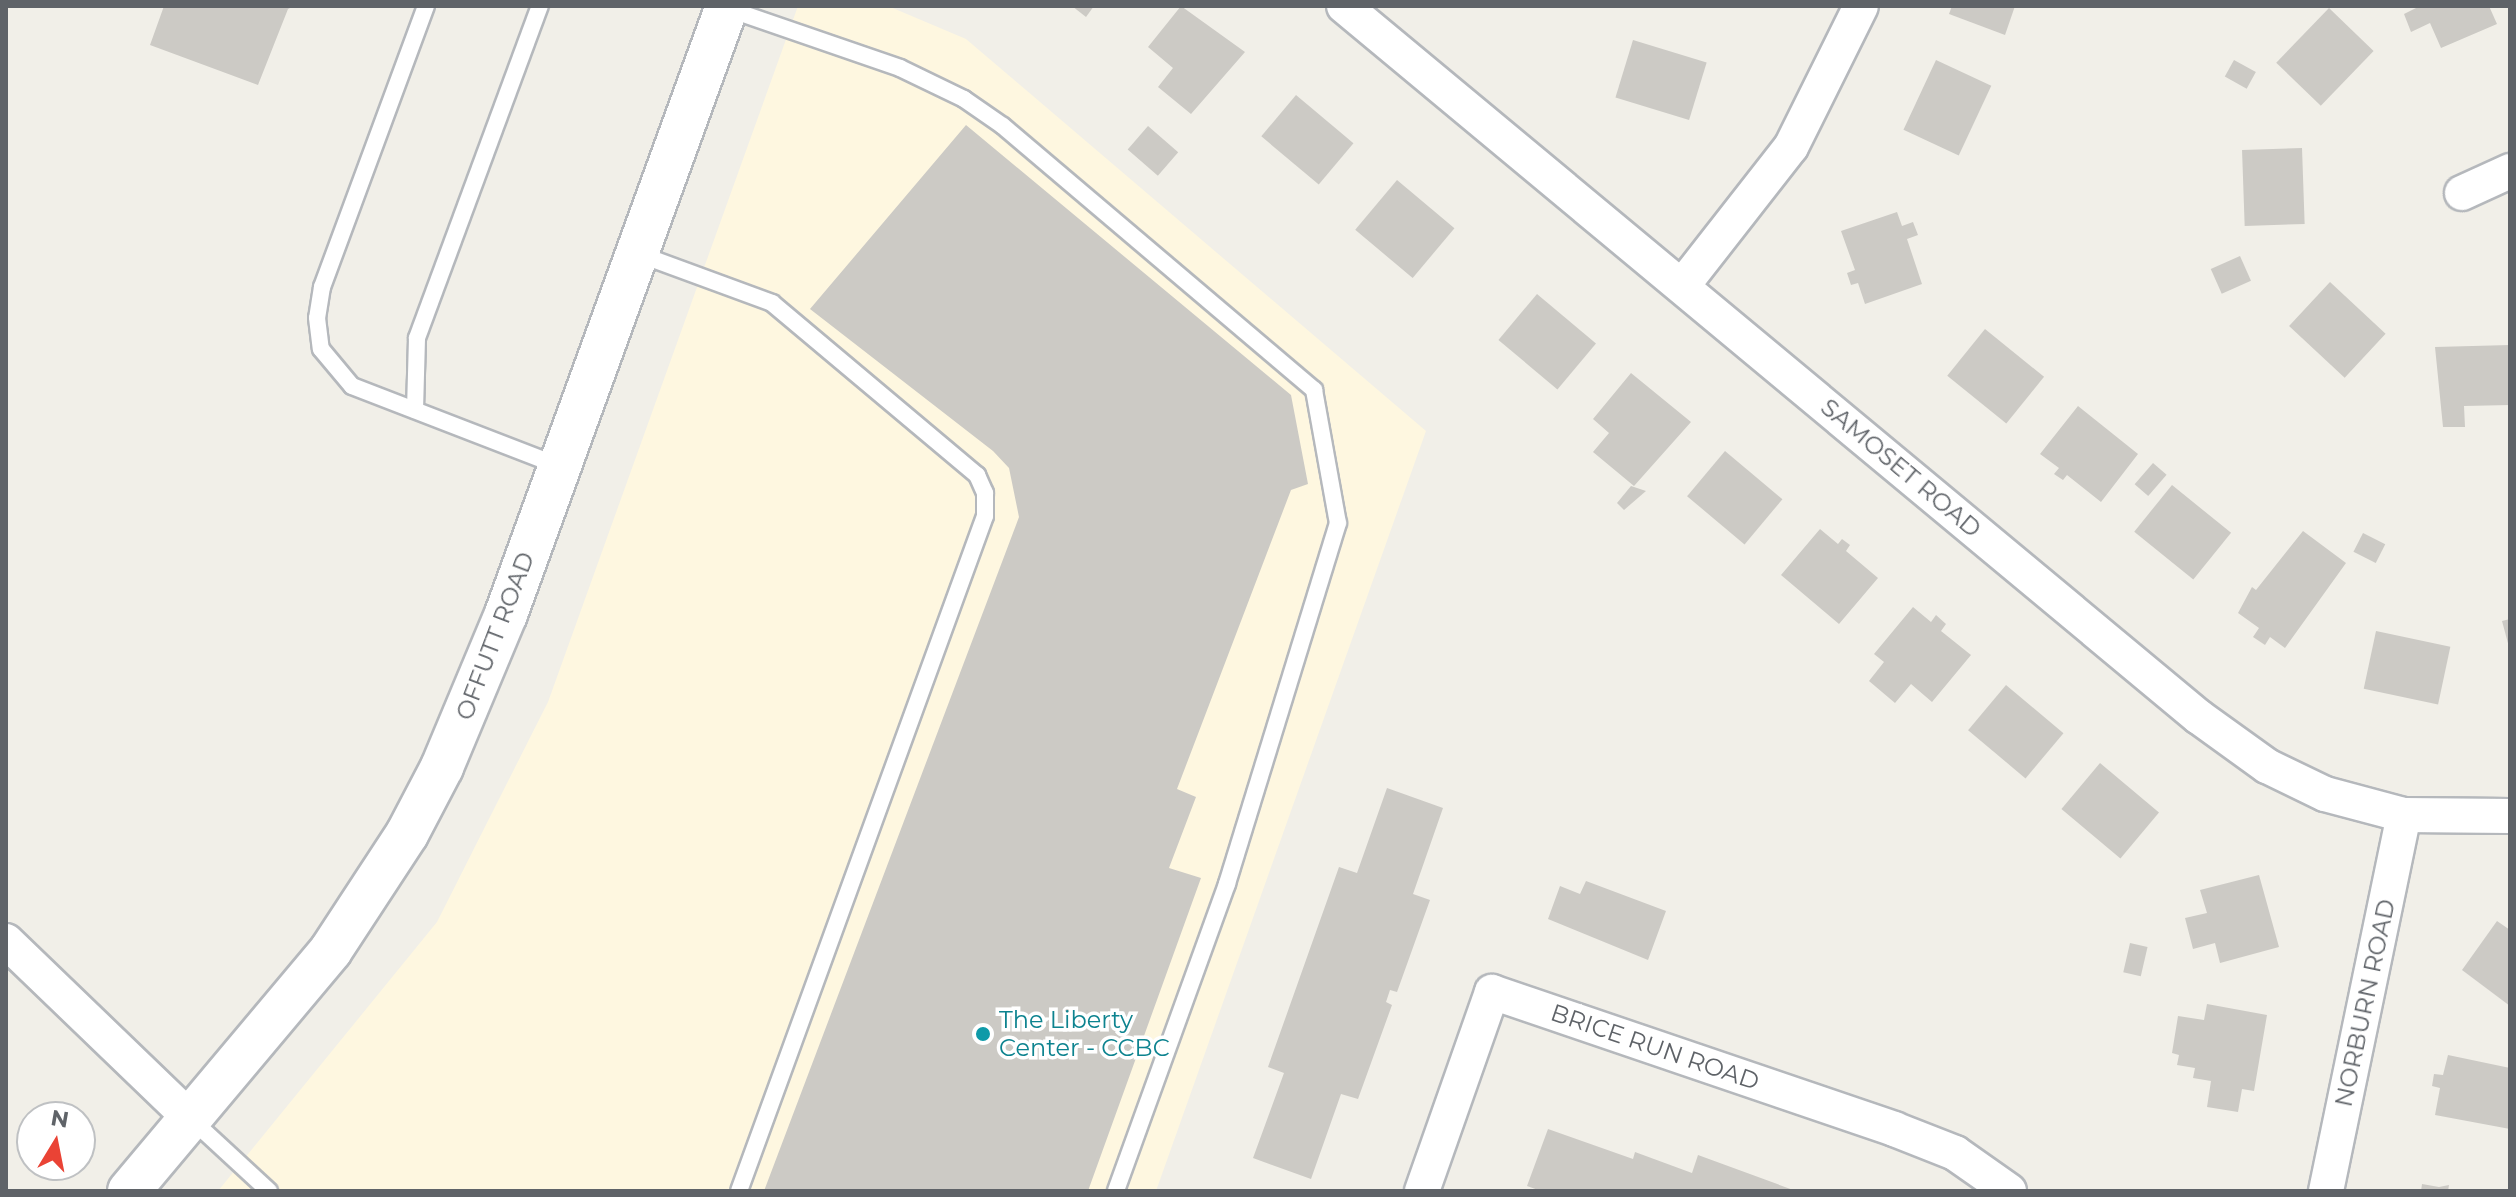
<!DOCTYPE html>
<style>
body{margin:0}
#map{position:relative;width:2516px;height:1197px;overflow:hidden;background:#f1efe8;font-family:Montserrat,sans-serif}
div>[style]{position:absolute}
.commercial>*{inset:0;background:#fef7e0}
.building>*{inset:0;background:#cccac5;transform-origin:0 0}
.roads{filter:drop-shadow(2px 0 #b5b8bc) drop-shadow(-2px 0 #b5b8bc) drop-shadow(0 2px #b5b8bc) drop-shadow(0 -2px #b5b8bc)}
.service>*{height:16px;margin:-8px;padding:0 8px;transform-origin:8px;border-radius:8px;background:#fff}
.minor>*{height:34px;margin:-17px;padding:0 17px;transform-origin:17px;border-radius:17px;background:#fff}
.tertiary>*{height:42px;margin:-21px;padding:0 21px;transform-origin:21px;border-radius:21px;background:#fff}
.dots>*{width:22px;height:22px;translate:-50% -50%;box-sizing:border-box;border:4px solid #fff;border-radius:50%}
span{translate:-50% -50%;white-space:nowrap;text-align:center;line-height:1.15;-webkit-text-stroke:7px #fff;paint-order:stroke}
.street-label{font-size:24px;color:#5f6368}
.culture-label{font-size:24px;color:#0d838f}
.left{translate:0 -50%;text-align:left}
.frame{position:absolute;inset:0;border:8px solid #5f6368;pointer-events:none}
.north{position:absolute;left:16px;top:1101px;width:80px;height:80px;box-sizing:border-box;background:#fff;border:2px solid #bfc1c3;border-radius:50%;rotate:10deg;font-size:22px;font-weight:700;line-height:32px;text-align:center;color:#5f6368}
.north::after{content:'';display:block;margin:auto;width:28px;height:36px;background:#ea4335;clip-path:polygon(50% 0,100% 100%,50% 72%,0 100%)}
</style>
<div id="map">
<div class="commercial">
<div style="clip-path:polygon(798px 6px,888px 6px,966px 39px,1426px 431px,1156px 1191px,218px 1191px,437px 922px,548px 702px)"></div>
</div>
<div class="building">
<div style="clip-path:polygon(164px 6px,294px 6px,288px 9px,258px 85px,150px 45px)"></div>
<div style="clip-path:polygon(1072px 6px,1094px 6px,1086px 17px)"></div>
<div style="clip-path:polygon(1181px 6px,1245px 52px,1191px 114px,1158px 87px,1173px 68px,1148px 47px)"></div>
<div style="clip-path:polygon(1952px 6px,2015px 6px,2005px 35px,1949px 14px)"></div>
<div style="clip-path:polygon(2420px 6px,2489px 6px,2497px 24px,2441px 48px,2430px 23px,2411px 32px,2404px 14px)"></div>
<div style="left:2329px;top:8px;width:62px;height:76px;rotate:44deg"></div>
<div style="left:1633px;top:40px;width:77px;height:60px;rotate:17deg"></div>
<div style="left:1936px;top:60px;width:61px;height:77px;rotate:25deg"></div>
<div style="left:2234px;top:60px;width:25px;height:19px;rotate:29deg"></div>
<div style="left:1296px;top:95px;width:75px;height:54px;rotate:40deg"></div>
<div style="clip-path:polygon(966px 125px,1291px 395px,1308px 484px,1291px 490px,1177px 789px,1196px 797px,1169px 868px,1201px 878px,1088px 1191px,764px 1191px,1019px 517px,1009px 468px,993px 451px,810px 309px)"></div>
<div style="left:1148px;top:126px;width:40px;height:31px;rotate:41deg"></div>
<div style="left:2302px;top:148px;width:76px;height:60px;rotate:88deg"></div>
<div style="left:1397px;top:180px;width:75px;height:65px;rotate:40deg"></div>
<div style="clip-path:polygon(1897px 212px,1902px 226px,1913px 222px,1918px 235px,1907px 239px,1922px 284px,1865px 304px,1858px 283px,1851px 285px,1847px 273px,1855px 270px,1841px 231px)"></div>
<div style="left:2240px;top:256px;width:27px;height:32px;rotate:66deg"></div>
<div style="left:2330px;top:282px;width:76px;height:60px;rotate:43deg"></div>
<div style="left:1537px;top:294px;width:77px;height:60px;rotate:40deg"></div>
<div style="left:1985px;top:329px;width:76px;height:60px;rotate:39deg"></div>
<div style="clip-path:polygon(2510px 345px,2510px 405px,2464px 406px,2465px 427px,2443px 427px,2435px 347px)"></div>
<div style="clip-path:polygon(1631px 373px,1691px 422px,1634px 486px,1593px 452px,1609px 433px,1593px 419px)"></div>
<div style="clip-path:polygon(2078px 406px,2138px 454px,2101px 502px,2067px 475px,2063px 480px,2054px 474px,2059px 468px,2040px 454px)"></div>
<div style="left:1725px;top:451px;width:75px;height:59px;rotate:40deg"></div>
<div style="left:2153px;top:463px;width:18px;height:28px;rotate:41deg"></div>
<div style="left:2172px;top:485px;width:76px;height:60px;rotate:39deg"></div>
<div style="clip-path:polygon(1631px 486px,1646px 491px,1624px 510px,1617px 503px)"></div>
<div style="clip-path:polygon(1820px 529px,1838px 544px,1842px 539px,1850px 545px,1846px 551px,1878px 578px,1839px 624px,1781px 575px)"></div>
<div style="clip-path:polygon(2303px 531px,2346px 563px,2285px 648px,2270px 637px,2265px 645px,2253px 637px,2259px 628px,2238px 613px,2252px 587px,2256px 590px)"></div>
<div style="left:2363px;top:533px;width:25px;height:21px;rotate:27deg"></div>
<div style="clip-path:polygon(1913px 607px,1931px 622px,1936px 615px,1946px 624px,1941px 631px,1971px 655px,1932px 702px,1911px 684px,1895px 703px,1869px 681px,1884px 662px,1874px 654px)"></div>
<div style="clip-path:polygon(2510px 619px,2510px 647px,2509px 647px,2502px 621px)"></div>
<div style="left:2376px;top:631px;width:76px;height:59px;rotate:12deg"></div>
<div style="left:2006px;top:685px;width:75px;height:59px;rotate:40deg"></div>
<div style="left:2100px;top:763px;width:77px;height:60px;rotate:40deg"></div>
<div style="clip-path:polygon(1387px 788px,1443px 808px,1413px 894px,1430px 900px,1397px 992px,1390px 990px,1386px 1002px,1392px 1005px,1358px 1099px,1341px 1094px,1311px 1179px,1253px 1158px,1284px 1073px,1268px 1067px,1339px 867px,1357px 873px)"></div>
<div style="clip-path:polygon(2259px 875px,2279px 947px,2220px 963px,2215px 943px,2193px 949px,2185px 918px,2207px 913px,2200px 890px)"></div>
<div style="clip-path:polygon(1586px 881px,1666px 911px,1648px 960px,1548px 919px,1560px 886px,1580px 894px)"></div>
<div style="clip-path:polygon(2497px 921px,2510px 930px,2510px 1006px,2462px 970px)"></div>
<div style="left:2130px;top:943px;width:18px;height:30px;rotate:13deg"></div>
<div style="clip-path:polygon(2207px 1004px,2267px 1015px,2254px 1091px,2242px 1089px,2238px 1112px,2207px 1107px,2211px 1081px,2193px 1078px,2195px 1068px,2177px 1065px,2179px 1055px,2172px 1053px,2178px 1016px,2204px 1020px)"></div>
<div style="clip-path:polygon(2448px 1055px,2510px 1068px,2510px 1129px,2435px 1115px,2440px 1088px,2432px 1086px,2434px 1074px,2443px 1075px)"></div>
<div style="clip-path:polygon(1548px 1129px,1633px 1159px,1635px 1152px,1692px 1173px,1698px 1155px,1796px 1191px,1541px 1191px,1527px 1186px)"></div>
<div style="clip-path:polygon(2422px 1184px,2439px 1187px,2449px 1185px,2448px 1191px,2421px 1191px)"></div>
</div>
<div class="roads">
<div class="service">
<div style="left:426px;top:6px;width:300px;rotate:110.3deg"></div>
<div style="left:322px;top:287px;width:31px;rotate:99deg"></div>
<div style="left:317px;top:318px;width:31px;rotate:83deg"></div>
<div style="left:321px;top:349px;width:48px;rotate:50deg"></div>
<div style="left:352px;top:386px;width:222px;rotate:21.1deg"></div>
<div style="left:726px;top:8px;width:184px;rotate:19deg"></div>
<div style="left:900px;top:68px;width:71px;rotate:25.8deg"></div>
<div style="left:964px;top:99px;width:47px;rotate:34.7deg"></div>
<div style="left:1003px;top:126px;width:408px;rotate:40.3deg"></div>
<div style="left:1314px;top:390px;width:135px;rotate:79.8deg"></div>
<div style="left:1338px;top:523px;width:378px;rotate:107.1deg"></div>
<div style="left:1227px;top:884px;width:326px;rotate:109.9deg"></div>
<div style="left:639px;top:254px;width:142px;rotate:20.2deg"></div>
<div style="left:772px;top:303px;width:268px;rotate:40deg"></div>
<div style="left:977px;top:475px;width:20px;rotate:66deg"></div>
<div style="left:985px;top:493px;width:23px;rotate:90deg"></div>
<div style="left:985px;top:516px;width:718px;rotate:110.02deg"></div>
<div style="left:415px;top:410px;width:72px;rotate:-88.4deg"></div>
<div style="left:417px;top:338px;width:354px;rotate:-69.7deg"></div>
<div style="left:191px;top:1119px;width:106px;rotate:42.7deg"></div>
</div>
<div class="minor">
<div style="left:1344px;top:6px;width:1112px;rotate:39.75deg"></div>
<div style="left:2199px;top:717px;width:84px;rotate:35.8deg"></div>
<div style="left:2267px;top:766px;width:64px;rotate:25.8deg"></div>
<div style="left:2325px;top:794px;width:82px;rotate:14.9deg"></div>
<div style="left:2404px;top:815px;width:106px;rotate:0.5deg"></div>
<div style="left:2462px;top:193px;width:53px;rotate:-24.6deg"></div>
<div style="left:1683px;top:285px;width:175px;rotate:-52deg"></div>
<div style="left:1791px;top:147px;width:157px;rotate:-63.6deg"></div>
<div style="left:6px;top:941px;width:257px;rotate:43.9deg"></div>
<div style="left:1422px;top:1191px;width:211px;rotate:-70.6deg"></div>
<div style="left:1492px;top:992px;width:425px;rotate:18.8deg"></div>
<div style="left:1894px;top:1129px;width:66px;rotate:21.5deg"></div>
<div style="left:1955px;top:1153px;width:66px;rotate:35.1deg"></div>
<div style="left:2326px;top:1191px;width:384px;rotate:-78.3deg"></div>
</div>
<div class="tertiary">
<div style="left:129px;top:1191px;width:314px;rotate:-50deg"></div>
<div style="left:331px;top:950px;width:139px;rotate:-56.8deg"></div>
<div style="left:407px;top:834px;width:76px;rotate:-62.4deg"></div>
<div style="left:442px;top:767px;width:166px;rotate:-67.3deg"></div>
<div style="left:506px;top:614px;width:647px;rotate:-70.02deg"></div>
</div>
</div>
<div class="dots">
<div style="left:983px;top:1034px;background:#0f9aa8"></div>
</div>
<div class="street-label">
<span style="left:1901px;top:468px;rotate:40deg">SAMOSET ROAD</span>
<span style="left:495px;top:636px;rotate:-69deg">OFFUTT ROAD</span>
<span style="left:2365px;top:1003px;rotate:-78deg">NORBURN ROAD</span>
<span style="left:1655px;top:1047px;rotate:19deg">BRICE RUN ROAD</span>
</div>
<div class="culture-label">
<span class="left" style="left:999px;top:1034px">The Liberty<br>Center - CCBC</span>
</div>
<div class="frame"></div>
<div class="north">N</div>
</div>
